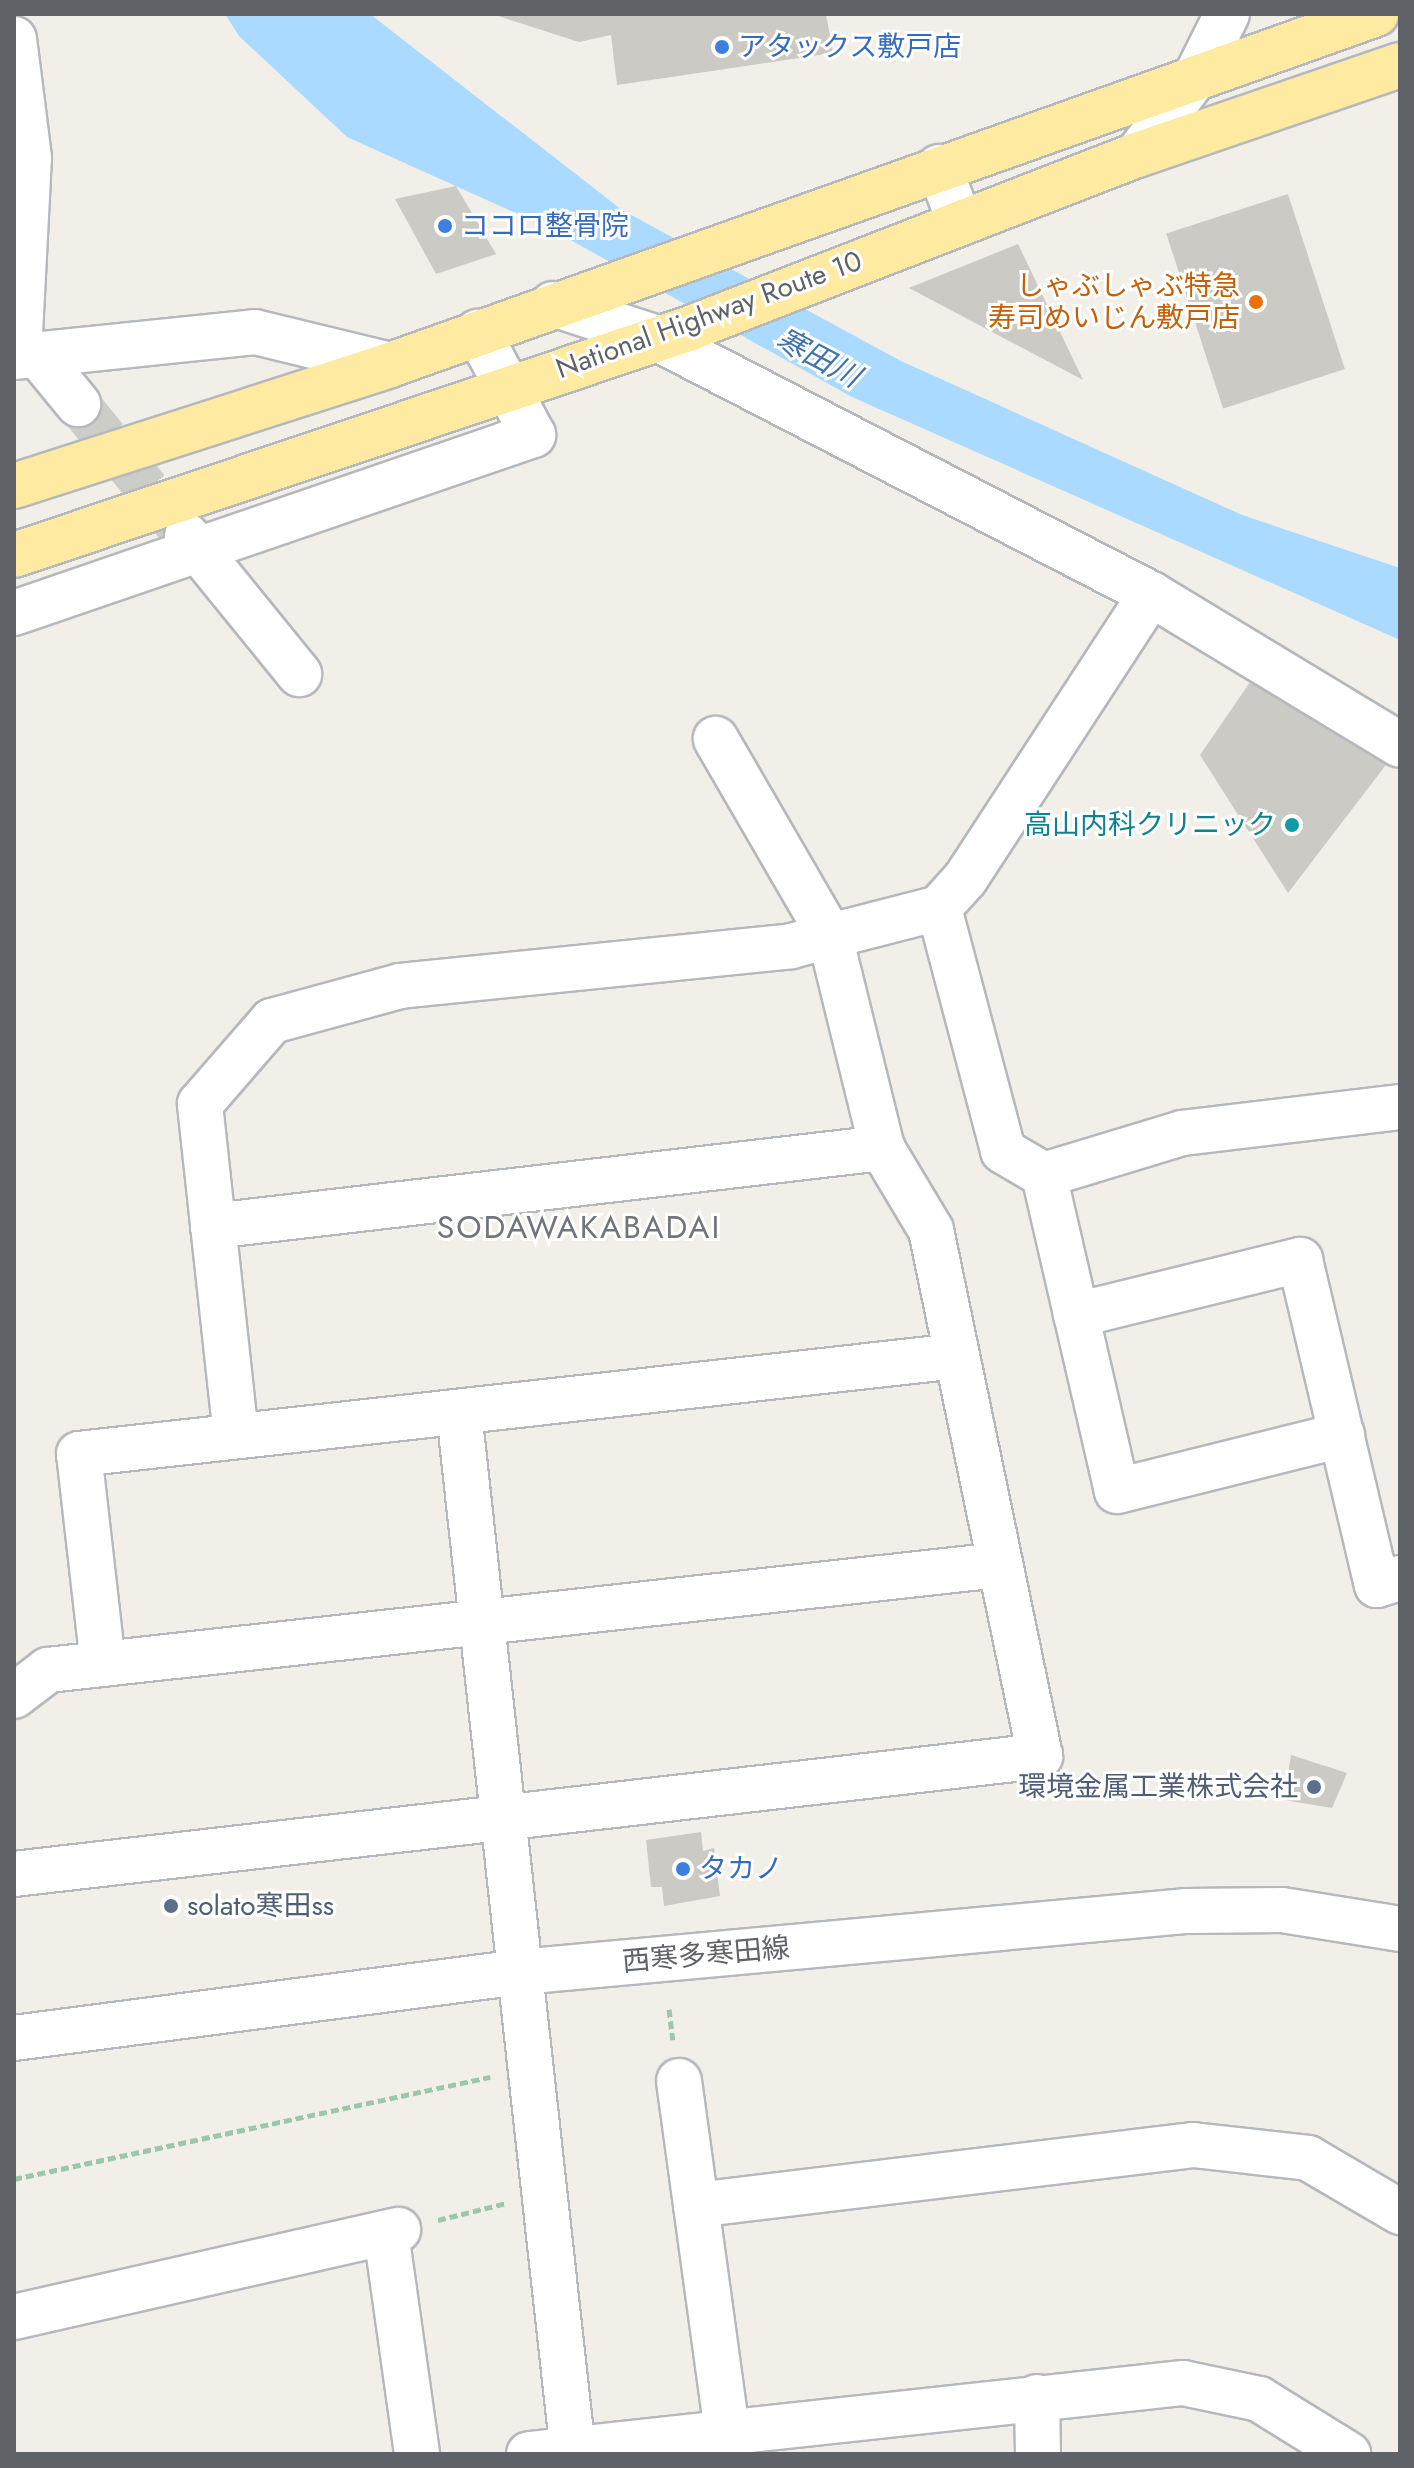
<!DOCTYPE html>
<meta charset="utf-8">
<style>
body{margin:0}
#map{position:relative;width:1414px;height:2468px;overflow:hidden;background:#f1efe8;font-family:Jost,"Noto Sans JP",sans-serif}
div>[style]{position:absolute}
.water>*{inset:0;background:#aadaff}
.building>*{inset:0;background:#cccac5;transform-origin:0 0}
.minor-tunnel>*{height:44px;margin-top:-22px;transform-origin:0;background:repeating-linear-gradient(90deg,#ccccc8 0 44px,transparent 0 66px)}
.path>*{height:5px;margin-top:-2.5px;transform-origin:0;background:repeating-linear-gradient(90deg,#9cc7a9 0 8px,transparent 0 12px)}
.roads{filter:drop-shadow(2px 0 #b5b8bc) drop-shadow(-2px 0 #b5b8bc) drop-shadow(0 2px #b5b8bc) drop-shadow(0 -2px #b5b8bc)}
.minor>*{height:44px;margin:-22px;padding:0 22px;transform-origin:22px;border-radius:22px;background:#fff}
.tertiary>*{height:44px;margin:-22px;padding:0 22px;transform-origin:22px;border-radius:22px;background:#fff}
.secondary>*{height:44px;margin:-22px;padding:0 22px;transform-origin:22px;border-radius:22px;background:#fff}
.trunk>*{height:44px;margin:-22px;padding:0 22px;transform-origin:22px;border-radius:22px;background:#feeaa1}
.dots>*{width:22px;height:22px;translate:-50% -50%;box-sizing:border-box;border:4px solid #fff;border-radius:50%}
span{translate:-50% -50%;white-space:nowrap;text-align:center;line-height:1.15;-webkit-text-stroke:6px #fff;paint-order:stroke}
.shop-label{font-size:28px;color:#366cbe}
.left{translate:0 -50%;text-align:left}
.food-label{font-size:28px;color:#c56008}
.right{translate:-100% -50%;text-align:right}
.street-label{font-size:28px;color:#5f6368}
.culture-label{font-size:28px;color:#0d838f}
.service-label{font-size:28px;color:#4e5e75}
.water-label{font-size:30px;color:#4174aa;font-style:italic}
.quarter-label{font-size:32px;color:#70757a;letter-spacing:2px}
.frame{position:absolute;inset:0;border:16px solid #5f6368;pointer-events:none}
</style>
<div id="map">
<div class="water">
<div style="clip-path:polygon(225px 14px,370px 14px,622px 210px,901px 361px,1242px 515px,1400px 568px,1400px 640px,852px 397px,549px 228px,347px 137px,239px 36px)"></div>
</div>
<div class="building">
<div style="clip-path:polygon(492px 14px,826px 14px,833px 53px,617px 85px,611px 35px,579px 42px)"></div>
<div style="clip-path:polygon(456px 186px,496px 254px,436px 274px,395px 199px)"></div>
<div style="left:1288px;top:194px;width:184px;height:128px;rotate:72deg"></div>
<div style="clip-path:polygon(1018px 244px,1083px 380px,909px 288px)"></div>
<div style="clip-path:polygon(1257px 672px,1392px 757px,1288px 893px,1200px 755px)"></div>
<div style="clip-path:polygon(1291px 1755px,1347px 1773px,1332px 1808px,1284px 1800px)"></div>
<div style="clip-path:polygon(701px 1832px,703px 1851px,714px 1848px,720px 1896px,664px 1906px,662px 1887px,651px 1887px,646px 1840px)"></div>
</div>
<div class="minor-tunnel">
<div style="left:78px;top:404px;width:169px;rotate:50.8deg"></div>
</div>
<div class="path">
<div style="left:669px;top:2009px;width:31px;rotate:83deg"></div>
<div style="left:14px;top:2179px;width:487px;rotate:-12.1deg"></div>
<div style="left:438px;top:2220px;width:70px;rotate:-14deg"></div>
</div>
<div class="roads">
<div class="minor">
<div style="left:14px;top:39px;width:119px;rotate:82.8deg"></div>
<div style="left:29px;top:157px;width:199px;rotate:92.9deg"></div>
<div style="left:939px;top:167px;width:60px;rotate:69.4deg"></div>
<div style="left:37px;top:354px;width:65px;rotate:50.6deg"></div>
<div style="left:14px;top:357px;width:242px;rotate:-5.9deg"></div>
<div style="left:255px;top:332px;width:139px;rotate:13.7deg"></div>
<div style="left:187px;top:536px;width:178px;rotate:50.9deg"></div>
<div style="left:1151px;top:594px;width:340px;rotate:123.1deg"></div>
<div style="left:965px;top:879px;width:39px;rotate:132deg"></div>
<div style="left:939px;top:908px;width:251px;rotate:75.2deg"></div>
<div style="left:1003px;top:1151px;width:48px;rotate:30.3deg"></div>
<div style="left:1044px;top:1175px;width:324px;rotate:77deg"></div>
<div style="left:1117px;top:1491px;width:232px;rotate:-14deg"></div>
<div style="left:14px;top:613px;width:549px;rotate:-18.93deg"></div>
<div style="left:533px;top:435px;width:117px;rotate:-118.1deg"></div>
<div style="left:1044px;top:1175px;width:144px;rotate:-16.9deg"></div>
<div style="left:1182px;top:1133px;width:220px;rotate:-6.8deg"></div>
<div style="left:213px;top:1226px;width:674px;rotate:-6.65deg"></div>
<div style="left:1076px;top:1315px;width:231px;rotate:-13.8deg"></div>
<div style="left:1300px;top:1260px;width:334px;rotate:76.7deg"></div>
<div style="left:1377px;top:1585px;width:24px;rotate:-17deg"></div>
<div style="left:459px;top:1412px;width:563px;rotate:83.78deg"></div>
<div style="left:236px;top:1436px;width:334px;rotate:-96.2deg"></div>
<div style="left:200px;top:1104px;width:110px;rotate:-49.1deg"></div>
<div style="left:272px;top:1021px;width:133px;rotate:-15.3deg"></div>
<div style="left:400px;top:986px;width:393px;rotate:-5.8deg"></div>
<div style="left:791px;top:946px;width:153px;rotate:-14.4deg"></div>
<div style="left:103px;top:1664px;width:211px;rotate:-96.5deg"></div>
<div style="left:79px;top:1454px;width:883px;rotate:-6.37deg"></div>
<div style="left:14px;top:1696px;width:43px;rotate:-37.4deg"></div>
<div style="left:48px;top:1670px;width:957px;rotate:-6.3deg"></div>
<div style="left:14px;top:1874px;width:1033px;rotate:-6.56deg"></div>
<div style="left:1040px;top:1756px;width:537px;rotate:-101.71deg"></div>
<div style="left:931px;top:1230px;width:96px;rotate:-120.9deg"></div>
<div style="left:882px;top:1148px;width:218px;rotate:-103.8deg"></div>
<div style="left:830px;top:936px;width:228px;rotate:-120.1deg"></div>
<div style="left:679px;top:2081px;width:376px;rotate:82.2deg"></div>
<div style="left:696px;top:2205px;width:501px;rotate:-6.88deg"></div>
<div style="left:1193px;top:2145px;width:116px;rotate:6.4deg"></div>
<div style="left:1308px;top:2158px;width:107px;rotate:30.4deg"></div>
<div style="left:386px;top:2233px;width:223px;rotate:82deg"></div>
<div style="left:14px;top:2317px;width:394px;rotate:-12.8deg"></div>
<div style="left:1037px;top:2397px;width:57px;rotate:89deg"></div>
<div style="left:529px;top:2454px;width:658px;rotate:-6.2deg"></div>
<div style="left:1183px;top:2383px;width:78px;rotate:11.9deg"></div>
<div style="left:1259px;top:2399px;width:105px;rotate:31.7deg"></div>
</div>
<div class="tertiary">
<div style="left:1137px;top:155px;width:99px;rotate:-53.2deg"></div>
<div style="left:1196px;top:76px;width:69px;rotate:-63.4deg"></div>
<div style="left:553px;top:304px;width:106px;rotate:18.1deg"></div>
<div style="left:654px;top:337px;width:560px;rotate:27.34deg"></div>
<div style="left:1151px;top:594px;width:291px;rotate:31.2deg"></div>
<div style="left:520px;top:1972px;width:485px;rotate:83.7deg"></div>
</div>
<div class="secondary">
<div style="left:14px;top:2038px;width:510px;rotate:-7.43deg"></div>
<div style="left:520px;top:1972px;width:670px;rotate:-5.23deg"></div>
<div style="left:1187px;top:1911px;width:95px;rotate:-0.6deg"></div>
<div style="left:1282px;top:1910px;width:120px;rotate:9.1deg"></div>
</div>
<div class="trunk">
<div style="left:14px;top:486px;width:395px;rotate:-17.8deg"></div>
<div style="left:390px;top:365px;width:1047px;rotate:-19.59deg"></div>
<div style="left:14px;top:555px;width:711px;rotate:-18.54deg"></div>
<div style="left:688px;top:329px;width:482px;rotate:-21.2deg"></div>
<div style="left:1137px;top:155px;width:278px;rotate:-18.9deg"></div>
</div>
</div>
<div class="dots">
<div style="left:722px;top:47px;background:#3f7fe0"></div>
<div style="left:445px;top:226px;background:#3f7fe0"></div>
<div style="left:1256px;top:302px;background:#e8710a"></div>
<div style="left:1292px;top:825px;background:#0f9aa8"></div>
<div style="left:1314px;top:1787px;background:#5c6f8a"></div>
<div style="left:683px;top:1869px;background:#3f7fe0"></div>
<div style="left:171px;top:1906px;background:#5c6f8a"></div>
</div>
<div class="shop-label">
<span class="left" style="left:738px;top:47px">アタックス敷戸店</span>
<span class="left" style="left:461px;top:226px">ココロ整骨院</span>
<span class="left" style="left:699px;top:1869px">タカノ</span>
</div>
<div class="food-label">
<span class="right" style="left:1240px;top:302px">しゃぶしゃぶ特急<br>寿司めいじん敷戸店</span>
</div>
<div class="street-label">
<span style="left:709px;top:315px;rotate:-20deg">National Highway Route 10</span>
<span style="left:706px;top:1955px;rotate:-5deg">西寒多寒田線</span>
</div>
<div class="culture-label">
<span class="right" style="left:1276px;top:825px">高山内科クリニック</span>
</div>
<div class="service-label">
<span class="right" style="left:1298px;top:1787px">環境金属工業株式会社</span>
<span class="left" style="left:187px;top:1906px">solato寒田ss</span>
</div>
<div class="water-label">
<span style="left:818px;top:358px;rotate:28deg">寒田川</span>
</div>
<div class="quarter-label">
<span style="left:579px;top:1227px">SODAWAKABADAI</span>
</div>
<div class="frame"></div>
</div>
